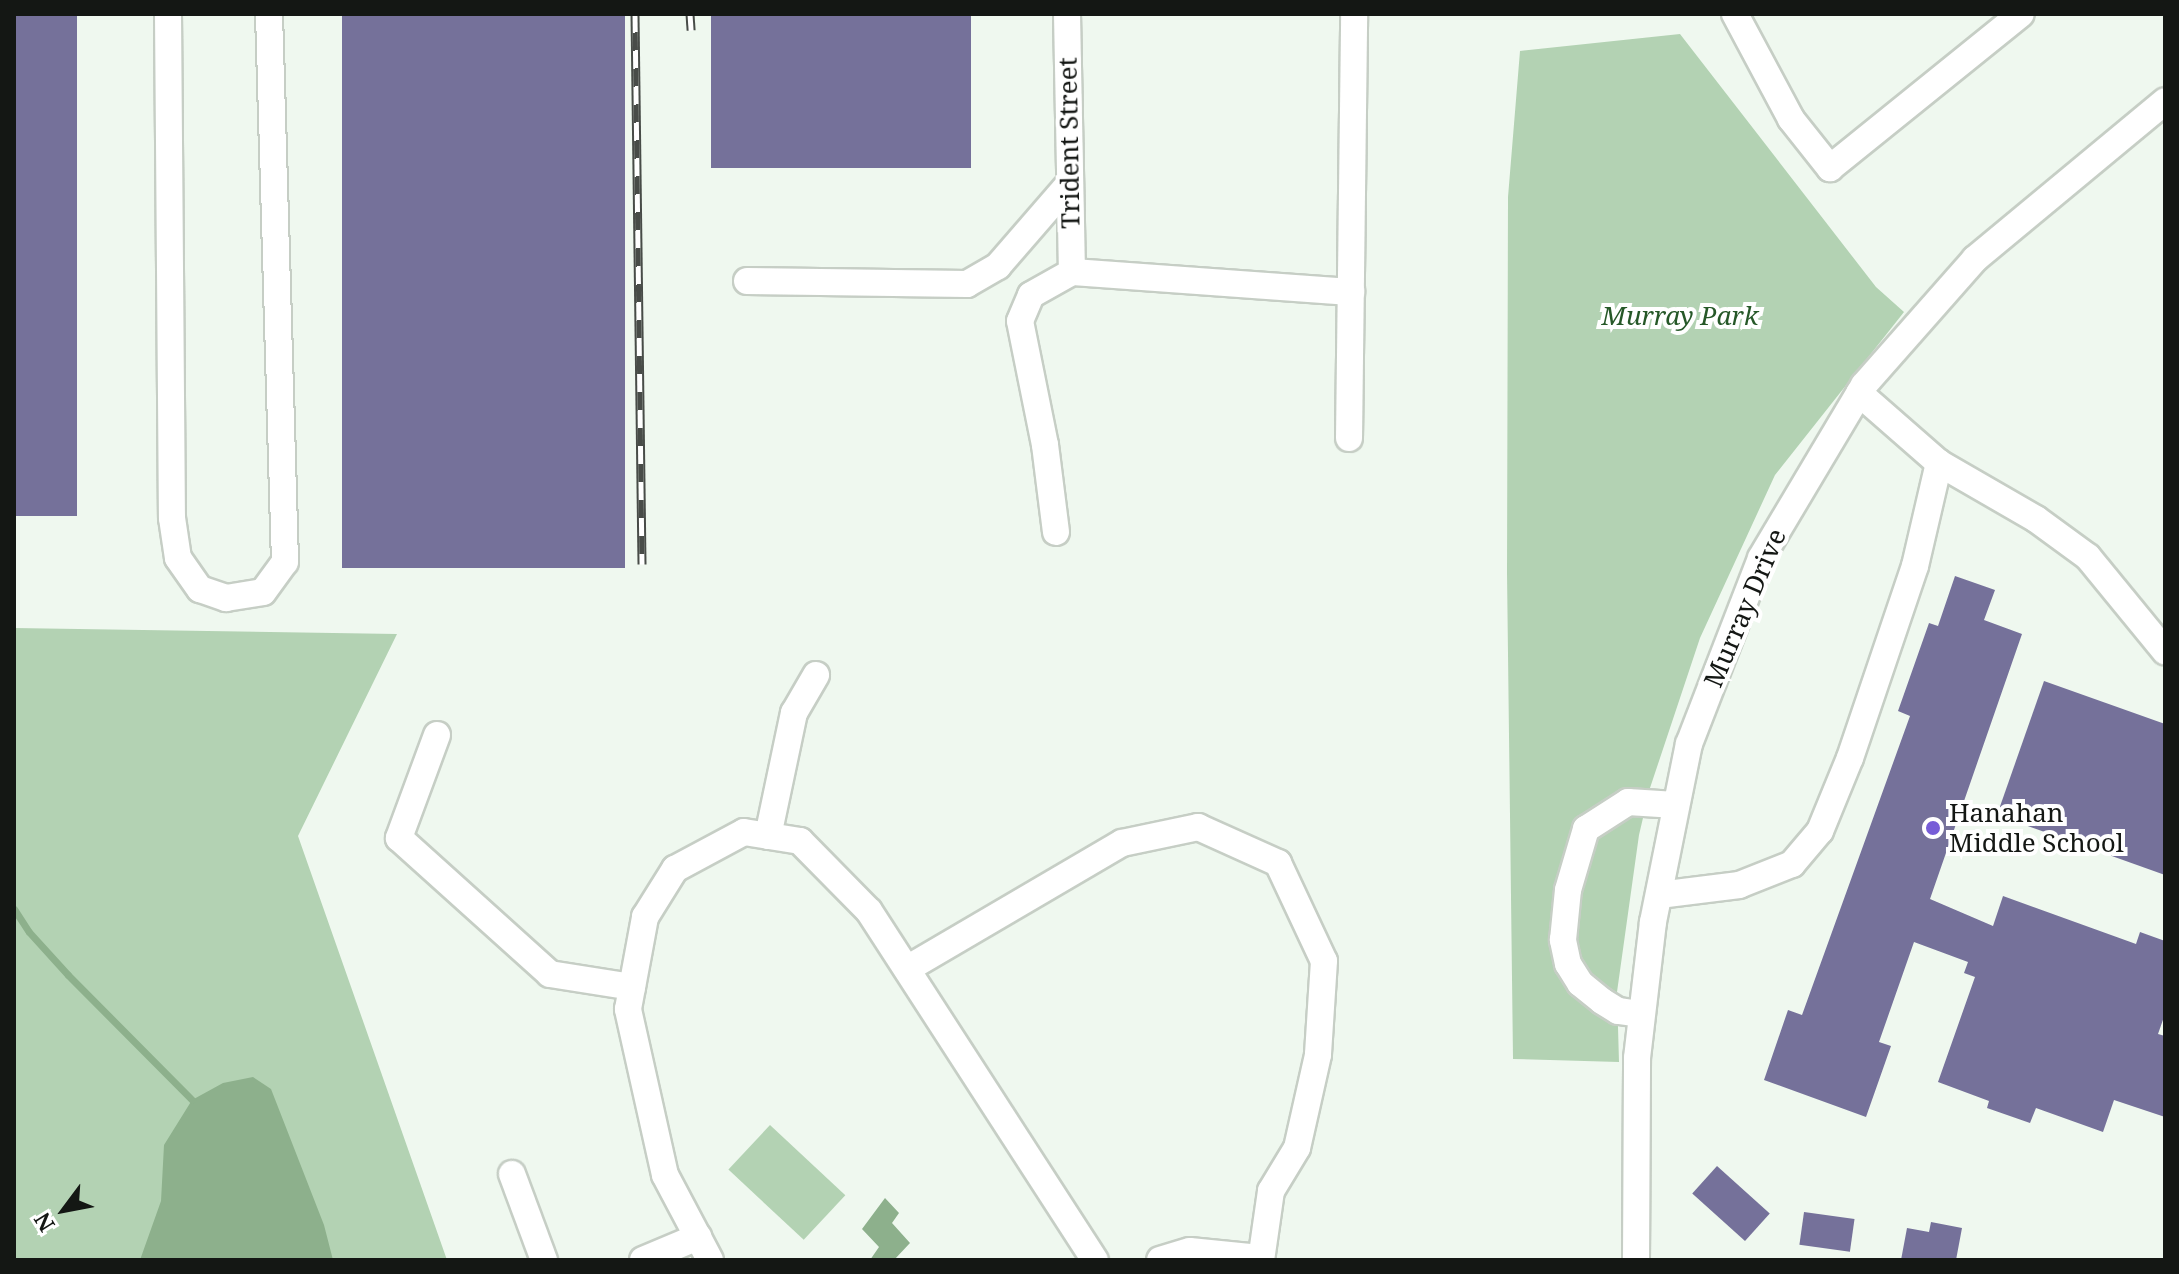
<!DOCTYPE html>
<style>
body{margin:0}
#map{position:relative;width:2179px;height:1274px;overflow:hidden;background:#eff8ef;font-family:"Noto Serif",serif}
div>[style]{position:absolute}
.green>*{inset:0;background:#b3d2b3;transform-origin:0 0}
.water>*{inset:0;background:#8db08c}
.stream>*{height:7px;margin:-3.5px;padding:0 3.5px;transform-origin:3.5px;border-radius:3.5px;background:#8db08c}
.building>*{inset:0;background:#75719a;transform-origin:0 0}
.roads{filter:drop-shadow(2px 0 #c6cec5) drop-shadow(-2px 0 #c6cec5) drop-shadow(0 2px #c6cec5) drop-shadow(0 -2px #c6cec5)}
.minor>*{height:26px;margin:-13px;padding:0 13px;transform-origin:13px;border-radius:13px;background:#fff}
.rail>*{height:9px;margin-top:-4.5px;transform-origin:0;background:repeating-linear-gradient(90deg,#fff 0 18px,#484c48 0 36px);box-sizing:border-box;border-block:2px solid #484c48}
.dots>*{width:22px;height:22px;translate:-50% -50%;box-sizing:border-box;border:4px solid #fff;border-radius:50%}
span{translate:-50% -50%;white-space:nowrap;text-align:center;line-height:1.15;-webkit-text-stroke:8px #fff;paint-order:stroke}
.street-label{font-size:26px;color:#141714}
.park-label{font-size:26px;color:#265828;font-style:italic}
.poi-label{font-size:26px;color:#141714}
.left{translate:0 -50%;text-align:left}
.frame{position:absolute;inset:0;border:16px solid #141714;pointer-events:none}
.north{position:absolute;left:24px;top:1170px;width:80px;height:80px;-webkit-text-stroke:6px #fff;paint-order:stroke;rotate:238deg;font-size:22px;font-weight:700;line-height:32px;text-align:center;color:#141714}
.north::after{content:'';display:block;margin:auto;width:28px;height:36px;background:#141714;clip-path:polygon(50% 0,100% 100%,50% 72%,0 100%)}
</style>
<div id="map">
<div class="green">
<div style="clip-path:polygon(1680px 34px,1876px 287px,1904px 312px,1775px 475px,1700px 638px,1650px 788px,1639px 835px,1617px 992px,1619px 1062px,1513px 1059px,1507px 573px,1508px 197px,1520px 51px)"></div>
<div style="clip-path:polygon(14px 628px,397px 634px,298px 836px,447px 1260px,14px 1260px)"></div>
<div style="left:770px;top:1125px;width:103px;height:61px;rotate:43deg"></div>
</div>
<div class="water">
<div style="clip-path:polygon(253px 1077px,271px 1089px,324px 1225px,333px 1260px,140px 1260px,161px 1201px,164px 1145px,192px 1100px,223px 1083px)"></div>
<div style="clip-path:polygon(885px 1198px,899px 1213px,892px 1223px,910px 1243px,894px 1260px,870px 1260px,879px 1247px,862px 1229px)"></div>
</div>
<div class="stream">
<div style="left:14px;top:909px;width:27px;rotate:57deg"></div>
<div style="left:29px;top:932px;width:58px;rotate:47.8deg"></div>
<div style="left:68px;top:975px;width:176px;rotate:45.2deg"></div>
</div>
<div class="building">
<div style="left:14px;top:14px;width:63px;height:502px"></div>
<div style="left:342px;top:14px;width:283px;height:554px"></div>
<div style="left:711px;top:14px;width:260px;height:154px"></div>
<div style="clip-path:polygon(1955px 576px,1995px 590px,1984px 620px,2022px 634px,1930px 899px,1993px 926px,2003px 896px,2136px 944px,2140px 932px,2165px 941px,2165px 1014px,2158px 1034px,2165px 1036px,2165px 1117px,2114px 1100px,2103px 1132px,2036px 1108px,2030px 1123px,1987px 1108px,1989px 1101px,1938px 1082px,1975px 977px,1964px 973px,1968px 962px,1914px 942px,1879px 1042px,1891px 1046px,1866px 1117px,1764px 1080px,1788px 1010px,1802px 1015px,1910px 716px,1898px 711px,1929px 623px,1938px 626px)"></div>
<div style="clip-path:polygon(2044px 681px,2165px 724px,2165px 875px,1997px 815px)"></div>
<div style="left:1717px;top:1166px;width:71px;height:37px;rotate:42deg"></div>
<div style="left:1804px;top:1212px;width:51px;height:33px;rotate:8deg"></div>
<div style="clip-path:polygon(1931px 1222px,1962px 1228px,1956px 1260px,1901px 1260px,1907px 1228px,1929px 1232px)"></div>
</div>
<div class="roads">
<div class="minor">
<div style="left:168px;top:14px;width:504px;rotate:89.55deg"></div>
<div style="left:172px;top:518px;width:40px;rotate:81.5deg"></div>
<div style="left:178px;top:558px;width:38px;rotate:55deg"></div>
<div style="left:200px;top:589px;width:28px;rotate:19deg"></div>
<div style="left:226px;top:598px;width:37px;rotate:-9deg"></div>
<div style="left:263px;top:592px;width:37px;rotate:-54deg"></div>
<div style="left:285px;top:562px;width:548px;rotate:-91.67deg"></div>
<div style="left:1067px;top:14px;width:258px;rotate:88.9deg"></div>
<div style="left:1735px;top:14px;width:119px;rotate:61.9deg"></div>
<div style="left:1791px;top:119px;width:63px;rotate:51.5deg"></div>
<div style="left:1830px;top:168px;width:245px;rotate:-38.9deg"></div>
<div style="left:747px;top:281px;width:220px;rotate:0.8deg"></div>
<div style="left:967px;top:284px;width:36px;rotate:-30deg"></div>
<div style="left:998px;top:266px;width:108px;rotate:-49.1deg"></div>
<div style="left:1349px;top:438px;width:424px;rotate:-89.3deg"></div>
<div style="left:1939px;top:463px;width:112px;rotate:30deg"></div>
<div style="left:2036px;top:519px;width:64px;rotate:36.2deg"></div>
<div style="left:2088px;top:557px;width:122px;rotate:50.7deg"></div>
<div style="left:1056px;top:532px;width:88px;rotate:-97.2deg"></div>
<div style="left:1045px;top:445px;width:126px;rotate:-101.4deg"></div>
<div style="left:1020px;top:321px;width:28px;rotate:-67deg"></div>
<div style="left:1031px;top:295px;width:47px;rotate:-29.3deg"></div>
<div style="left:1072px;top:272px;width:280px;rotate:4.1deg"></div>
<div style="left:437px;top:735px;width:110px;rotate:110.3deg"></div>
<div style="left:399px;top:838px;width:203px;rotate:42deg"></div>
<div style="left:550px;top:974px;width:83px;rotate:9deg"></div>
<div style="left:768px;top:836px;width:126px;rotate:-78.1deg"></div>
<div style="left:794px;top:713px;width:44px;rotate:-59.9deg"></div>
<div style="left:1659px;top:895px;width:81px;rotate:-7.1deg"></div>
<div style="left:1739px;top:885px;width:57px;rotate:-21.6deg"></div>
<div style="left:1792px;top:864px;width:43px;rotate:-49.7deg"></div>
<div style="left:1820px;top:831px;width:79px;rotate:-67.7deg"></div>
<div style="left:1850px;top:758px;width:203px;rotate:-71.3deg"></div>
<div style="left:1915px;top:566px;width:106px;rotate:-76.9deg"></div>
<div style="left:1939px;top:463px;width:106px;rotate:-138.8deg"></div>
<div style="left:907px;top:969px;width:249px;rotate:-30.4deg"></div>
<div style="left:1122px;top:843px;width:78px;rotate:-11.9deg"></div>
<div style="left:1198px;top:827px;width:88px;rotate:24.2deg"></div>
<div style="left:1278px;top:863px;width:108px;rotate:64.9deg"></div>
<div style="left:1324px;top:961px;width:94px;rotate:93.7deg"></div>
<div style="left:1318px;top:1055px;width:95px;rotate:102.7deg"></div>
<div style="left:1297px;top:1148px;width:50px;rotate:121.2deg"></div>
<div style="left:1271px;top:1191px;width:70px;rotate:98.2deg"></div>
<div style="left:1640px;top:1014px;width:22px;rotate:-172deg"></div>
<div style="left:1618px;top:1011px;width:19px;rotate:-148deg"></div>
<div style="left:1602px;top:1001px;width:28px;rotate:-141deg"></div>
<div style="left:1580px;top:983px;width:22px;rotate:-122deg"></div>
<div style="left:1568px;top:964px;width:25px;rotate:-102deg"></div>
<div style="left:1563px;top:940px;width:50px;rotate:-84.3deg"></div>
<div style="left:1568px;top:890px;width:64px;rotate:-73.6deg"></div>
<div style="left:1586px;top:829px;width:50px;rotate:-32.7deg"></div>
<div style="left:1628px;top:802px;width:48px;rotate:3.6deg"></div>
<div style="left:512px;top:1174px;width:92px;rotate:69.6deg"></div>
<div style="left:643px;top:1260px;width:60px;rotate:-22.7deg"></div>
<div style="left:710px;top:1260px;width:96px;rotate:-117.9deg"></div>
<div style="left:665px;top:1175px;width:170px;rotate:-102.6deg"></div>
<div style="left:628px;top:1009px;width:94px;rotate:-79.5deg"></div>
<div style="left:645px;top:917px;width:57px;rotate:-58deg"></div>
<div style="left:675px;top:869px;width:78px;rotate:-28.2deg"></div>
<div style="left:744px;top:832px;width:57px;rotate:9.1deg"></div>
<div style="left:800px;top:841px;width:98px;rotate:45.4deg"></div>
<div style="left:869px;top:911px;width:416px;rotate:57.1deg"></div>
<div style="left:1160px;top:1260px;width:31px;rotate:-17deg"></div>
<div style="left:1190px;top:1251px;width:70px;rotate:5.7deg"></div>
<div style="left:1636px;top:1260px;width:202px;rotate:-89.7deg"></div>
<div style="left:1637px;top:1058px;width:137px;rotate:-83.3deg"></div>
<div style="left:1653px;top:922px;width:182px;rotate:-78.6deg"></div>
<div style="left:1689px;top:744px;width:199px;rotate:-68.8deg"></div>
<div style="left:1761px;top:558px;width:201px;rotate:-59.2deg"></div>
<div style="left:1864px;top:385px;width:168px;rotate:-48.6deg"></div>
<div style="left:1975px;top:259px;width:247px;rotate:-39.7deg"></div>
</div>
</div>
<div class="rail">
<div style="left:635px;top:14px;width:550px;rotate:89.27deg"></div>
<div style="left:690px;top:14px;width:16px;rotate:86deg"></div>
</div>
<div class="dots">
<div style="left:1933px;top:828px;background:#775dd7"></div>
</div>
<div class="street-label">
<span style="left:1069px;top:143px;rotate:-91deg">Trident Street</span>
<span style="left:1745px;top:608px;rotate:-67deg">Murray Drive</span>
</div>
<div class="park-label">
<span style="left:1680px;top:316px">Murray Park</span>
</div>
<div class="poi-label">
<span class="left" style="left:1949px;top:828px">Hanahan<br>Middle School</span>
</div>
<div class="frame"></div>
<div class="north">N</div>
</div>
